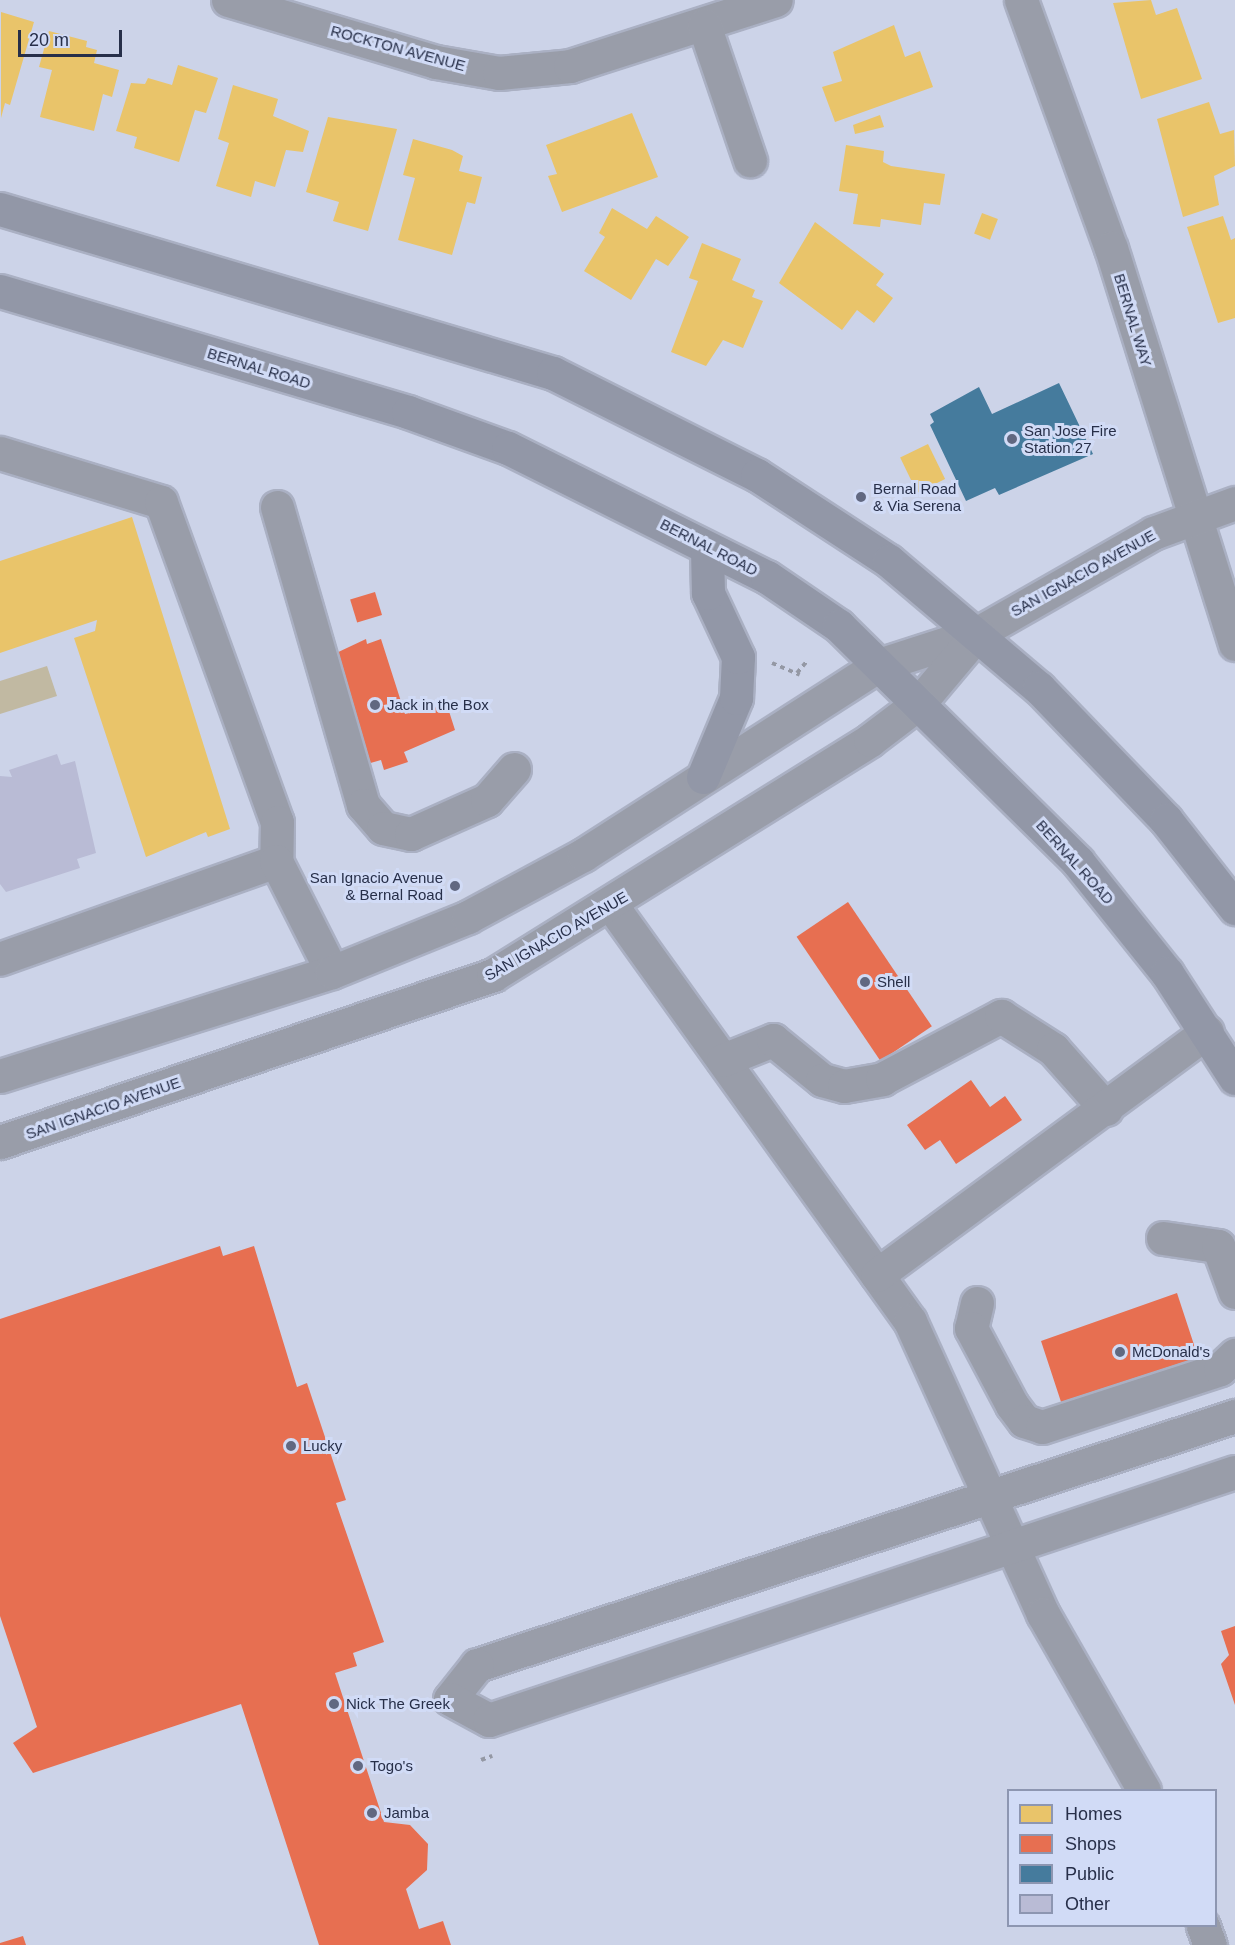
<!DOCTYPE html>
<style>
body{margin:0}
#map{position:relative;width:1235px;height:1945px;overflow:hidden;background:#ccd3e8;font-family:Arial,sans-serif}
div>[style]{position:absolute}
.green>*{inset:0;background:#c1b9a2}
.homes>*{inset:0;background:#e9c46a;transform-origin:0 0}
.shops>*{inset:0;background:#e76f51;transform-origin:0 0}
.public>*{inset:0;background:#457b9d}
.building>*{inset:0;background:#b9bbd5}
.path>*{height:4px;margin-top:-2px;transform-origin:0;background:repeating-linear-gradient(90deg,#9498a4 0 4.5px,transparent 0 9px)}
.roads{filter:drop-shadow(2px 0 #aab0c3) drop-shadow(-2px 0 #aab0c3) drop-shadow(0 2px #aab0c3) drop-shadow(0 -2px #aab0c3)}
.minor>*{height:33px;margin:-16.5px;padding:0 16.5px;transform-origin:16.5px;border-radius:16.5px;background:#999da9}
.major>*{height:33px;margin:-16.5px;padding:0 16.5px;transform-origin:16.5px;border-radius:16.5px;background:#9297a7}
.dots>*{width:16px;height:16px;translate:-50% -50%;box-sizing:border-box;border:3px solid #d1dbf6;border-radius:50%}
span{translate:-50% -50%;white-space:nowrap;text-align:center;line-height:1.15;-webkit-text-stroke:6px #d1dbf6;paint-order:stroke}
.street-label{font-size:15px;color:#272f49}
.poi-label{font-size:15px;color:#272f49}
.left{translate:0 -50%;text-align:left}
.right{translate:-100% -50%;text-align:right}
.legend{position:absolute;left:1007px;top:1789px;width:210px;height:138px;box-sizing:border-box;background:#d1dbf6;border:2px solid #8d96b1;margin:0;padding:8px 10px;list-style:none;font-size:18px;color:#272f49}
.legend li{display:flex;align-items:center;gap:12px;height:30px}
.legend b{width:30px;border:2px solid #8d96b1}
.scale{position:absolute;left:18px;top:30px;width:104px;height:27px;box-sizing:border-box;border:3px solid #272f49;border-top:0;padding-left:8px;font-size:18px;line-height:21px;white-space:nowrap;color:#272f49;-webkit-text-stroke:4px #d1dbf6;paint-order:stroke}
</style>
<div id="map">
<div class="green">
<div style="clip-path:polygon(47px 666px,57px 696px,0 714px,0 681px)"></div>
</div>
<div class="homes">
<div style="clip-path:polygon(1151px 0,1156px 15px,1177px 8px,1202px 79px,1141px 99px,1113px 3px)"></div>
<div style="clip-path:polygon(1px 12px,34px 22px,10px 105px,5px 103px,1px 118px)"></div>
<div style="clip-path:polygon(894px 25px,905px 57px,920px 51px,933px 87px,835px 122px,822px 87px,842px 81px,833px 52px)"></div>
<div style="clip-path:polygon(49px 31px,87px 41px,86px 47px,97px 50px,94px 63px,119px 70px,112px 97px,103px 94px,94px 131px,40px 117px,52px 70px,39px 67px)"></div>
<div style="clip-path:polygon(178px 65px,218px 78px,206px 113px,195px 110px,179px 162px,134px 148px,137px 137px,116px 131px,131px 83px,145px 84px,148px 78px,172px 85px)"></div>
<div style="clip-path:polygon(233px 85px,278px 99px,273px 116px,309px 131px,303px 152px,286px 150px,275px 187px,255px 181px,251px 197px,216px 186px,229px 143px,218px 139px)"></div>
<div style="clip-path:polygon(1209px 102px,1220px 134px,1234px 130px,1235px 166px,1214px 176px,1219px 205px,1183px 217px,1157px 119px)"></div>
<div style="clip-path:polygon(632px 113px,658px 177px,562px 212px,548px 176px,557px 174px,546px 145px)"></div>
<div style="clip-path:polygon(880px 115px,884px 127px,855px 134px,853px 125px)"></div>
<div style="clip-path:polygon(328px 117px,397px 129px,368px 231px,333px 221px,339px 202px,306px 192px)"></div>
<div style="clip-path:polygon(413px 139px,452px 150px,463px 156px,459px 171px,482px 177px,475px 204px,467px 202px,452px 255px,398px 240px,415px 178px,403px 175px)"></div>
<div style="clip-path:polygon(846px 145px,884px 151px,883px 162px,891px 166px,945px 174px,940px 205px,924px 203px,921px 225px,881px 219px,880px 227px,853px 224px,858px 194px,839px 191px)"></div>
<div style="clip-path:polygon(612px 208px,647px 229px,656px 216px,689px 237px,668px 266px,656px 259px,631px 300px,584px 271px,605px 237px,599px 233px)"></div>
<div style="left:982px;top:213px;width:17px;height:22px;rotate:21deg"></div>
<div style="clip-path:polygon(1223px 216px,1231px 240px,1235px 238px,1235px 318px,1218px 323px,1187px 227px)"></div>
<div style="clip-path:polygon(815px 222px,884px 274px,876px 285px,893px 298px,874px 323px,857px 310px,842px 330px,779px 283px)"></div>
<div style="clip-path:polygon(702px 243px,741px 259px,732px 280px,755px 290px,752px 297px,763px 301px,743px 348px,723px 340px,706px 366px,671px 352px,698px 281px,689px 278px)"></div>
<div style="left:928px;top:444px;width:39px;height:31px;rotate:64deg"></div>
<div style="clip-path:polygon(132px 517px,230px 829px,208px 837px,206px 832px,146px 857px,74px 638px,95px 631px,97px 620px,0 653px,0 561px)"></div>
</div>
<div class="shops">
<div style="left:375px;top:592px;width:24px;height:26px;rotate:73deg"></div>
<div style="clip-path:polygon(366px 639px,367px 644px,381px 639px,405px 714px,447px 705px,455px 730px,404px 752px,408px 762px,384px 770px,381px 760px,367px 764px,332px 655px)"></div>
<div style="left:848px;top:902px;width:150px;height:62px;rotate:56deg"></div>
<div style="clip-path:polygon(971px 1080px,990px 1107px,1005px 1096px,1022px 1120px,956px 1164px,940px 1140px,925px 1150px,907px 1125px)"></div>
<div style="clip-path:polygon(220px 1246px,223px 1256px,254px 1246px,297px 1387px,307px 1383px,346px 1500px,336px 1503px,384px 1642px,353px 1653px,357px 1666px,335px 1673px,384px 1822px,410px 1825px,428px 1844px,427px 1870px,406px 1889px,419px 1929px,443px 1921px,451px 1945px,319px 1945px,241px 1704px,33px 1773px,13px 1743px,37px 1727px,0 1616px,0 1319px)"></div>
<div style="clip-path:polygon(1177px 1293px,1200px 1363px,1115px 1386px,1063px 1408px,1041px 1341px)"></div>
<div style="clip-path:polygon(1235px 1626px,1235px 1705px,1221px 1664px,1229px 1655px,1221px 1631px)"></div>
<div style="clip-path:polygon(23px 1936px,26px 1945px,0 1945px,0 1943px)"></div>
</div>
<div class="public">
<div style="clip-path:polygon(1059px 383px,1093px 454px,999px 495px,995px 488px,966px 501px,930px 425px,934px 422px,930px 414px,979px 387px,992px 414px)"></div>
</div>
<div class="building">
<div style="clip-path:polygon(57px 754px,61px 765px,75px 761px,96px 853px,77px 859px,80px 868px,6px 892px,0 884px,0 776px,12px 777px,9px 770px)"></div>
</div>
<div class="path">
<div style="left:772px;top:663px;width:30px;rotate:23deg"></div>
<div style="left:797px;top:673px;width:17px;rotate:-50deg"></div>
<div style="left:481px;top:1760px;width:12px;rotate:-20deg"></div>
</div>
<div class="roads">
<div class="minor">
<div style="left:228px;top:0;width:217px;rotate:16.6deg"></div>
<div style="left:436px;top:62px;width:64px;rotate:9.9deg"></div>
<div style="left:499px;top:73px;width:71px;rotate:-5.6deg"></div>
<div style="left:570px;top:66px;width:216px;rotate:-17.8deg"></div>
<div style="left:1021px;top:0;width:264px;rotate:70.1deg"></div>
<div style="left:1111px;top:248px;width:415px;rotate:72.6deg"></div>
<div style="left:704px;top:25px;width:143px;rotate:71.2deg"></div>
<div style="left:0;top:453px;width:168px;rotate:16.9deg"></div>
<div style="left:161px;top:502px;width:340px;rotate:70.1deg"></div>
<div style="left:277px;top:822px;width:39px;rotate:91deg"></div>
<div style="left:276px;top:861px;width:293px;rotate:160.5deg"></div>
<div style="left:277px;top:507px;width:310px;rotate:73.9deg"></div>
<div style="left:363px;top:805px;width:30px;rotate:49deg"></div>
<div style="left:383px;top:828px;width:29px;rotate:12deg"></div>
<div style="left:411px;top:834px;width:83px;rotate:-24.1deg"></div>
<div style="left:487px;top:800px;width:41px;rotate:-48.9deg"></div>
<div style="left:276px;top:861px;width:124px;rotate:63.2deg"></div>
<div style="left:612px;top:906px;width:511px;rotate:54.32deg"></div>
<div style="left:910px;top:1321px;width:322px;rotate:65.6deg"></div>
<div style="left:1043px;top:1614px;width:203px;rotate:60.2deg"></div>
<div style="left:723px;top:1060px;width:54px;rotate:-21.8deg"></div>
<div style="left:773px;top:1040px;width:63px;rotate:39.2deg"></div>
<div style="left:822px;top:1080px;width:23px;rotate:15deg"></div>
<div style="left:844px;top:1086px;width:39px;rotate:-10deg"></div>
<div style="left:882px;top:1079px;width:135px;rotate:-27.9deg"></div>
<div style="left:1001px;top:1016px;width:62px;rotate:32.4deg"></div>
<div style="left:1053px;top:1049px;width:80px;rotate:48.5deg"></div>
<div style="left:0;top:1076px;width:348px;rotate:-17.4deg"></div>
<div style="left:332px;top:972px;width:147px;rotate:-22deg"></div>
<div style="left:468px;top:917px;width:131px;rotate:-28.3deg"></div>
<div style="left:583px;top:855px;width:352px;rotate:-32.7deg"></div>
<div style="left:879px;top:665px;width:104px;rotate:-17.9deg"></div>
<div style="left:978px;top:633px;width:202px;rotate:-29.7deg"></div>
<div style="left:1153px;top:533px;width:87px;rotate:-20.1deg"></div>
<div style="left:0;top:1142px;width:521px;rotate:-18.71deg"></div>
<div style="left:493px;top:975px;width:444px;rotate:-31.9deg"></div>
<div style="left:870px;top:740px;width:61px;rotate:-37.1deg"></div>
<div style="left:919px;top:703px;width:92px;rotate:-49.9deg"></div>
<div style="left:1163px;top:1238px;width:56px;rotate:8.3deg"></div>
<div style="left:1218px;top:1246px;width:49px;rotate:69.7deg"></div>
<div style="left:877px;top:1275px;width:410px;rotate:-36.4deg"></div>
<div style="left:977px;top:1303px;width:26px;rotate:103deg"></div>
<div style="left:971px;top:1328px;width:87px;rotate:62deg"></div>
<div style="left:1012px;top:1405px;width:20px;rotate:53deg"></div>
<div style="left:1024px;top:1421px;width:19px;rotate:18deg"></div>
<div style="left:1042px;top:1427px;width:187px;rotate:-18deg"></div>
<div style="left:1220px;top:1369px;width:21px;rotate:-43deg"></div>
<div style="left:1235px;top:1416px;width:798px;rotate:161.81deg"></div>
<div style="left:477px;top:1665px;width:43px;rotate:128.5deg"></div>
<div style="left:450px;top:1699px;width:44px;rotate:28.3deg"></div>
<div style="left:489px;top:1720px;width:786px;rotate:-18.39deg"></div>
<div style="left:1203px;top:1926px;width:20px;rotate:70deg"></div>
</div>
<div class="major">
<div style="left:0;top:209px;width:577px;rotate:16.52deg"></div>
<div style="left:553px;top:373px;width:228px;rotate:26.6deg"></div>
<div style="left:757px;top:475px;width:158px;rotate:33.1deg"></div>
<div style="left:889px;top:561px;width:197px;rotate:40.3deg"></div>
<div style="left:1039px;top:688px;width:183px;rotate:46.1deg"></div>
<div style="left:1166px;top:820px;width:112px;rotate:51.9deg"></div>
<div style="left:0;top:291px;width:426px;rotate:16.5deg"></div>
<div style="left:408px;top:412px;width:106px;rotate:19.8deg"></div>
<div style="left:508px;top:448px;width:289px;rotate:26.5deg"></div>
<div style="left:767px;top:577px;width:87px;rotate:34.2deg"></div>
<div style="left:839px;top:626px;width:336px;rotate:44.6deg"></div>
<div style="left:1078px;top:862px;width:142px;rotate:51.3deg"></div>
<div style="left:1167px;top:973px;width:125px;rotate:57.1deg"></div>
<div style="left:703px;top:777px;width:86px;rotate:-67.3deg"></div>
<div style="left:736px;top:698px;width:41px;rotate:-87.2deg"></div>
<div style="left:738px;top:657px;width:71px;rotate:-115.1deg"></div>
<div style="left:708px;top:593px;width:45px;rotate:-91.3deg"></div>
</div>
</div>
<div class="dots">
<div style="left:1012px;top:439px;background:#616881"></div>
<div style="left:861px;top:497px;background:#616881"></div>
<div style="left:375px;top:705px;background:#616881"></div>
<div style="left:455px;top:886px;background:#616881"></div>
<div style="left:865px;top:982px;background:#616881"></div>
<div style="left:1120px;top:1352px;background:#616881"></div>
<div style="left:291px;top:1446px;background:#616881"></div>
<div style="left:334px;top:1704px;background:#616881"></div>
<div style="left:358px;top:1766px;background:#616881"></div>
<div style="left:372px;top:1813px;background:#616881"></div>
</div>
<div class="street-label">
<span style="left:398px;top:48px;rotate:15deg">ROCKTON AVENUE</span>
<span style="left:1133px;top:320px;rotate:73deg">BERNAL WAY</span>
<span style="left:259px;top:368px;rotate:17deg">BERNAL ROAD</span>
<span style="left:709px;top:547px;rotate:27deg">BERNAL ROAD</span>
<span style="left:1083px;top:573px;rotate:-29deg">SAN IGNACIO AVENUE</span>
<span style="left:1075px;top:862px;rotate:48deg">BERNAL ROAD</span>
<span style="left:556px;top:936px;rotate:-30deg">SAN IGNACIO AVENUE</span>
<span style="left:103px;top:1108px;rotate:-19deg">SAN IGNACIO AVENUE</span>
</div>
<div class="poi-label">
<span class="left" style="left:1024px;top:439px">San Jose Fire<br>Station 27</span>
<span class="left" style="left:873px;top:497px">Bernal Road<br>&amp; Via Serena</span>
<span class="left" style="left:387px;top:705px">Jack in the Box</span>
<span class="right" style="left:443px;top:886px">San Ignacio Avenue<br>&amp; Bernal Road</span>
<span class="left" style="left:877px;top:982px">Shell</span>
<span class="left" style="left:1132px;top:1352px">McDonald's</span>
<span class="left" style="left:303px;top:1446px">Lucky</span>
<span class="left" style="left:346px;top:1704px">Nick The Greek</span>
<span class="left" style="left:370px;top:1766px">Togo's</span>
<span class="left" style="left:384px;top:1813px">Jamba</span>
</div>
<ul class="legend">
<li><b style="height:16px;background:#e9c46a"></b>Homes</li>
<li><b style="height:16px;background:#e76f51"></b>Shops</li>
<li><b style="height:16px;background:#457b9d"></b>Public</li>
<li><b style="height:16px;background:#b9bbd5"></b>Other</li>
</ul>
<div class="scale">20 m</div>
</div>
